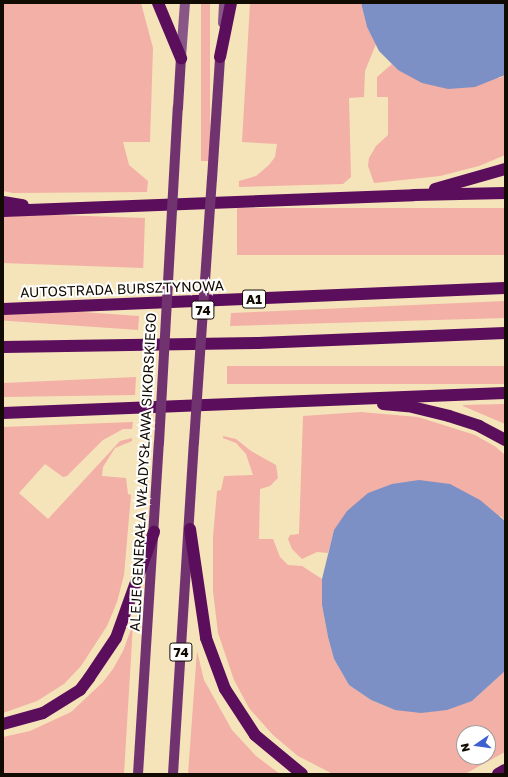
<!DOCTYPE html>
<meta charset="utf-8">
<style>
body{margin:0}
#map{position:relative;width:508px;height:777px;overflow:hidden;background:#f5e3ba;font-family:"Golos Text",sans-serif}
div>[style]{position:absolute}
.green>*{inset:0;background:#f2b0a6;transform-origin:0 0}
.water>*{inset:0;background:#7c90c5}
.secondary>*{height:10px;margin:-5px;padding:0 5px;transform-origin:5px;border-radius:5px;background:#885687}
.primary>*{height:10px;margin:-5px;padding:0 5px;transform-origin:5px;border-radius:5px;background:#713370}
.motorway>*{height:12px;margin:-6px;padding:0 6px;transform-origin:6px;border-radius:6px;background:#5b0e5c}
.primary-bridge>*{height:10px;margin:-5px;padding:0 5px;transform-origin:5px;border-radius:5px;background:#713370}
span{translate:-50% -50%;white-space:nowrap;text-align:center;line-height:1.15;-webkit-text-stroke:4px #fff;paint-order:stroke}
.shield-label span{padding:1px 3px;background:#fff;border:1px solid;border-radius:3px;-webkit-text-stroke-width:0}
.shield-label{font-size:13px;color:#110b01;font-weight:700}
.street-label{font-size:14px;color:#110b01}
.frame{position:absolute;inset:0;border:4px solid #110b01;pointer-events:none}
.north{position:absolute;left:456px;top:725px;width:40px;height:40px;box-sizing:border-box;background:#fff;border:1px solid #a09d99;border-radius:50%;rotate:257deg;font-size:11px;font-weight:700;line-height:16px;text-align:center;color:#110b01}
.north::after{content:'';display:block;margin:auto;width:14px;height:18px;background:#3f5fd1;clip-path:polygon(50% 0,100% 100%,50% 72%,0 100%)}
</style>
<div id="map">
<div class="green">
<div style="clip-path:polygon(3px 3px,141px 3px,153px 48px,150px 142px,123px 142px,129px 165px,148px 181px,147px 192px,13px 193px,3px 191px)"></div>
<div style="left:201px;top:3px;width:9px;height:158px"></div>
<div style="clip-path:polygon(250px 3px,361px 3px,367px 27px,376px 44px,365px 71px,364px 97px,349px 98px,351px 177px,343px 184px,239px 187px,239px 181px,256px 176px,269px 165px,275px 157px,277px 144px,242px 142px)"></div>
<div style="clip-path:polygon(392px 64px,398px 70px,500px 78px,505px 75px,505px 155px,479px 166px,440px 176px,374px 183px,368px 166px,369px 158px,376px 146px,388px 135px,388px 97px,377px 97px,377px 77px)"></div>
<div style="left:505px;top:208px;width:47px;height:268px;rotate:90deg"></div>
<div style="left:145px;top:218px;width:50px;height:142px;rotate:92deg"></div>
<div style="clip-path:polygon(505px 301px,505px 318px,230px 326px,231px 313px)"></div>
<div style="left:139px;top:316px;width:14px;height:136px;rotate:94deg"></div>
<div style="left:505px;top:366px;width:18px;height:278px;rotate:90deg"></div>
<div style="clip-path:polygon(136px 377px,135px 395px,3px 397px,3px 383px)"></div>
<div style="clip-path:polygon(505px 404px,505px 424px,463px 406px,463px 405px)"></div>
<div style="clip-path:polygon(361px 412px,418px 417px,475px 435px,496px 447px,505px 455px,505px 521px,501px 516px,334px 530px,328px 553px,317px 552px,302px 559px,292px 549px,288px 539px,290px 535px,299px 534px,303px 416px)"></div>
<div style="clip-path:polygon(133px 422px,132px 429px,123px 429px,103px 440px,67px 476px,63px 477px,45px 464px,19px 493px,48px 519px,120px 441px,132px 438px,132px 441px,115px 448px,103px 467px,102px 476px,126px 478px,128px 494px,131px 495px,124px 575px,117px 602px,107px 626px,81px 666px,64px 684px,37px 701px,3px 713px,3px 427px)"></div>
<div style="clip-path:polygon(evenodd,223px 436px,236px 439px,251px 451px,276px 465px,278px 478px,270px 486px,260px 489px,259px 539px,273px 539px,280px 557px,288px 565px,302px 566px,322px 579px,322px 605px,328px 637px,334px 659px,349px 685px,371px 700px,395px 710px,472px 701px,505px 671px,505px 752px,465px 774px,333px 774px,298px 756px,273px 735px,249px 708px,234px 680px,218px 633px,213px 591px,213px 537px,217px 491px,221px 490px,224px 476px,253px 475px,246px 454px,236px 443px,223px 438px,223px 436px,464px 733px,488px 733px,488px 757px,464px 757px,464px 733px)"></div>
<div style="clip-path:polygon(133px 624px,124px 774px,3px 774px,3px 737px,30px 731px,71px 712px,103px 682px,113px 669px,123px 651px)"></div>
<div style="clip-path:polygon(197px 651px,204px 680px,232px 730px,256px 756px,280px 774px,188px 774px)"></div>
</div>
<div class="water">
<div style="clip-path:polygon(361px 3px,505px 3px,505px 75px,475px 87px,448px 89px,422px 83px,398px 70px,379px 51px,367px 27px)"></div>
<div style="clip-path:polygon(419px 480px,450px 484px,480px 500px,505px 521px,505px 671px,472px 701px,447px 710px,421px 713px,395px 710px,371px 700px,349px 685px,334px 659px,328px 637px,322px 605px,322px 579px,334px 530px,347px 511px,368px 493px,392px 484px)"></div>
</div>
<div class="secondary">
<div style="left:223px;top:23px;width:20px;rotate:-87deg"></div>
<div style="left:181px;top:57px;width:54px;rotate:-85.8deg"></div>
</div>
<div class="primary">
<div style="left:178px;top:108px;width:50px;rotate:-86.6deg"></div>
<div style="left:212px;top:179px;width:122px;rotate:-86.2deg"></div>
<div style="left:138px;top:774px;width:332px;rotate:-86.4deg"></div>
<div style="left:173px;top:774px;width:333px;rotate:-86.4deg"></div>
</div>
<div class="motorway">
<div style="left:158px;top:3px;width:60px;rotate:67.3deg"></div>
<div style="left:220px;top:57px;width:55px;rotate:-78.5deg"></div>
<div style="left:435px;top:189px;width:73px;rotate:-15.9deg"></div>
<div style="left:3px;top:202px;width:20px;rotate:9deg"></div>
<div style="left:3px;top:211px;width:411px;rotate:-2.2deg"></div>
<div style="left:414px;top:195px;width:91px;rotate:-1.3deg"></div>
<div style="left:3px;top:309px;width:502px;rotate:-2.4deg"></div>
<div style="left:3px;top:347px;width:255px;rotate:-0.9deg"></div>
<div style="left:258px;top:343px;width:247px;rotate:-2.3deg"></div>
<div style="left:383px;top:404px;width:25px;rotate:5deg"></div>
<div style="left:408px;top:406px;width:42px;rotate:13.7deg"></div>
<div style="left:449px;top:416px;width:32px;rotate:18deg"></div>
<div style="left:479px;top:426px;width:30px;rotate:28deg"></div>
<div style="left:3px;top:413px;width:502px;rotate:-2.28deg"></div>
<div style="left:190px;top:529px;width:110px;rotate:81.6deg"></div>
<div style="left:206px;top:638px;width:54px;rotate:69.6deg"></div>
<div style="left:225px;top:689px;width:55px;rotate:56.9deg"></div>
<div style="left:255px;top:735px;width:61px;rotate:39.7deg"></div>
<div style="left:3px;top:724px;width:41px;rotate:-15.4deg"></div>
<div style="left:43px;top:713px;width:44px;rotate:-31.9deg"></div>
<div style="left:80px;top:690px;width:15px;rotate:-53deg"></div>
<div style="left:89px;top:678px;width:48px;rotate:-56deg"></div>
<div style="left:116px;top:638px;width:113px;rotate:-70.3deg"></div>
<div style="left:498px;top:774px;width:8px;rotate:-30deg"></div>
</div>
<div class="primary-bridge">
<div style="left:194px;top:442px;width:264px;rotate:-86.1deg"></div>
<div style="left:159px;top:443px;width:336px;rotate:-86.8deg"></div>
</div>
<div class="shield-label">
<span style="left:254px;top:299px">A1</span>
<span style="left:203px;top:310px">74</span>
<span style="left:181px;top:652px">74</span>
</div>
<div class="street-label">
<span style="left:122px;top:289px;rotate:-2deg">AUTOSTRADA BURSZTYNOWA</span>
<span style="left:143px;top:472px;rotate:-87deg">ALEJE GENERAŁA WŁADYSŁAWA SIKORSKIEGO</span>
</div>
<div class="frame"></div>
<div class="north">N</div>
</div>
